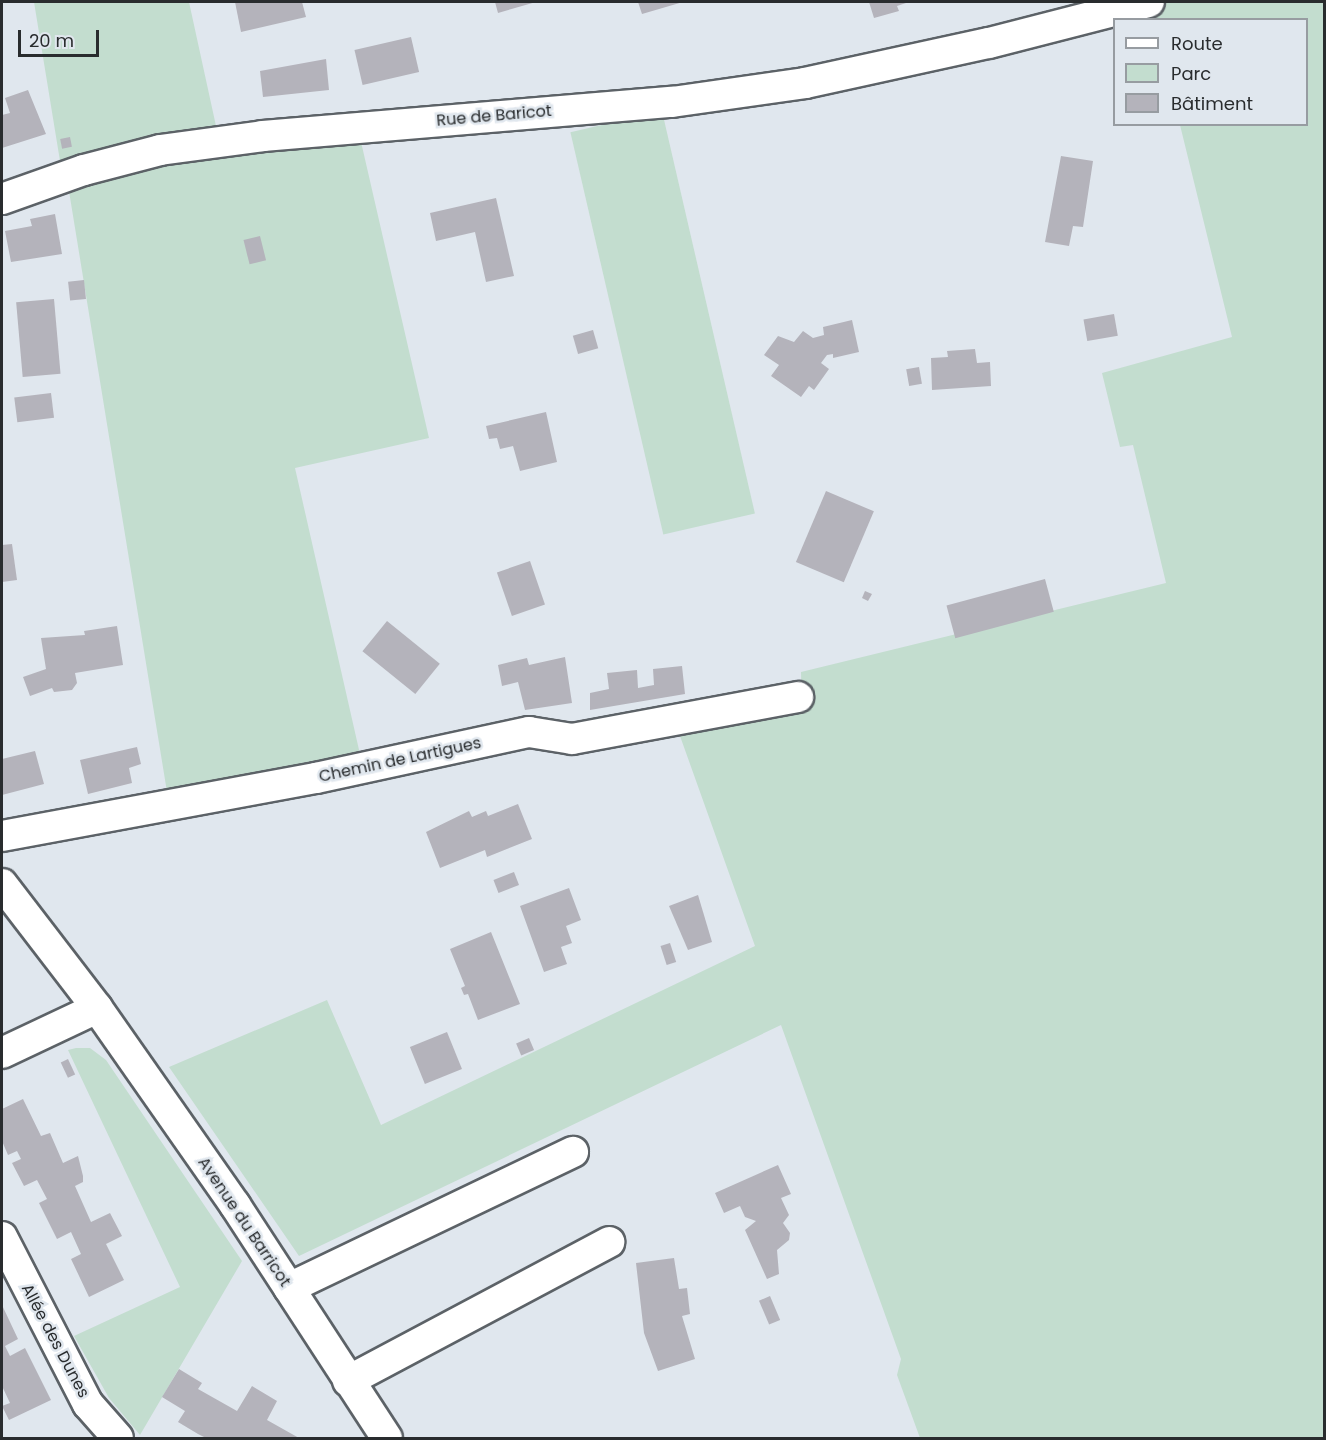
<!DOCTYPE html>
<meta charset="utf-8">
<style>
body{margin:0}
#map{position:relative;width:1326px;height:1440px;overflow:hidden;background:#e0e7ee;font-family:Poppins,sans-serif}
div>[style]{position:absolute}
.green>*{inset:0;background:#c3ddcf;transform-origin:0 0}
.building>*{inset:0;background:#b4b3bb;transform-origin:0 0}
.roads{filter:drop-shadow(2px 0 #5c6267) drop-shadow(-2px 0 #5c6267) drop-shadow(0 2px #5c6267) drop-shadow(0 -2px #5c6267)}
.minor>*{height:30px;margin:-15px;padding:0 15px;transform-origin:15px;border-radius:15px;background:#fff}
span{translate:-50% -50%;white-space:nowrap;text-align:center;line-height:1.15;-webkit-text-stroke:5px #e0e7ee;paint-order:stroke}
.street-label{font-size:16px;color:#292c2e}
.frame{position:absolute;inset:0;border:3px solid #292c2e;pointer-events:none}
.legend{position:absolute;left:1113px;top:18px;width:195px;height:108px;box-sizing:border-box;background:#e0e7ee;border:2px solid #979ca1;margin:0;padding:8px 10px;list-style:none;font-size:18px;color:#292c2e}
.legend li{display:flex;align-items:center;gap:12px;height:30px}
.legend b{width:30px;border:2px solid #979ca1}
.scale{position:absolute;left:18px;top:30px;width:81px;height:27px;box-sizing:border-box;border:3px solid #292c2e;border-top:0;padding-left:8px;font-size:18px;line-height:21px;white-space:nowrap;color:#292c2e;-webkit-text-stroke:4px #e0e7ee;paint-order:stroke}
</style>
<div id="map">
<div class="green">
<div style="clip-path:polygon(34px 2px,189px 2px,216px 126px,127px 141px,60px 161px)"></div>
<div style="clip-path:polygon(1153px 2px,1324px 2px,1324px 1438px,920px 1438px,897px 1375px,901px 1359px,781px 1025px,299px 1256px,169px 1067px,327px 1000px,381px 1125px,755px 946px,680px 736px,802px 713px,801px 672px,1166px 583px,1133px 445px,1120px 447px,1102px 373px,1232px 337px,1180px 125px,1306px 124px,1306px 20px,1155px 19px)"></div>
<div style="left:662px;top:111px;width:413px;height:94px;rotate:77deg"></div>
<div style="clip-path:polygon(359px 133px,429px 438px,295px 468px,362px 763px,167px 792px,68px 185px,132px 166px)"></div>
<div style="clip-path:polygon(76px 1048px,90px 1048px,106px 1060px,242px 1261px,140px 1435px,109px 1398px,74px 1336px,180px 1287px,68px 1050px)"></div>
</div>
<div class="building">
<div style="clip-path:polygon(235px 2px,302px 2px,306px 17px,241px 32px)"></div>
<div style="clip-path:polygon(495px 2px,536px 2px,498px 13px)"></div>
<div style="clip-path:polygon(638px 2px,683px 2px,642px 14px)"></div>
<div style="clip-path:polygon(869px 2px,909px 2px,897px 6px,899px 11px,874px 18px)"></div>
<div style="left:411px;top:37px;width:36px;height:58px;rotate:77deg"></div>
<div style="clip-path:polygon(326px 59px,329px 90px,263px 97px,260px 71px)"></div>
<div style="clip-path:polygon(28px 90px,46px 134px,2px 148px,2px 115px,10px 113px,5px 98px)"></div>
<div style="left:70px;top:137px;width:10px;height:10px;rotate:79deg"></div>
<div style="clip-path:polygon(1061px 156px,1093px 161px,1083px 227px,1073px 226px,1069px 246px,1045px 242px)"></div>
<div style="clip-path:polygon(496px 198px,514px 276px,486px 282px,475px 232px,436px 241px,430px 213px)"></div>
<div style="clip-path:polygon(55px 214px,62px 254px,11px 262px,5px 231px,32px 226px,30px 219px)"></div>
<div style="left:260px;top:236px;width:25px;height:17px;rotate:76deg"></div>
<div style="left:84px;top:280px;width:19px;height:16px;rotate:84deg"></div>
<div style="left:54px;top:299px;width:75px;height:38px;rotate:85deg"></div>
<div style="left:1114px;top:314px;width:22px;height:31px;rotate:80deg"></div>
<div style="clip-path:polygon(852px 320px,859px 352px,833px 358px,833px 354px,827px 355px,821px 363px,829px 369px,814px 390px,809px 386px,801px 397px,771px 376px,779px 365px,764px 355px,778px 336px,794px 342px,803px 331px,813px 338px,824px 335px,823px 327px)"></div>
<div style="left:593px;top:330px;width:19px;height:21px;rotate:74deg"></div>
<div style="clip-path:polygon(975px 349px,977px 363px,990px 362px,991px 386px,932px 390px,931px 358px,948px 357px,947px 351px)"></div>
<div style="left:919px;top:367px;width:17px;height:13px;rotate:80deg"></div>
<div style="left:51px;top:393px;width:25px;height:37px;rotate:83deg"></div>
<div style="clip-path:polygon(546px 412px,557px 462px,520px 471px,513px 446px,500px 449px,497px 438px,489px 439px,486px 426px)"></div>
<div style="left:826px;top:491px;width:52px;height:77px;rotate:23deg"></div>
<div style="clip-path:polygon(12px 544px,17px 580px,2px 582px,2px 545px)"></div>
<div style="left:530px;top:561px;width:46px;height:35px;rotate:71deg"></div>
<div style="left:1045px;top:579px;width:34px;height:102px;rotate:75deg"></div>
<div style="clip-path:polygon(865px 591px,872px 594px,868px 601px,862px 598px)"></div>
<div style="left:387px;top:621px;width:68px;height:39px;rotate:39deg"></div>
<div style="clip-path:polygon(117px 626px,123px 665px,75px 673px,77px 683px,72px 690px,54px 692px,52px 688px,30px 696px,23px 677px,46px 669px,41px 638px,85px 635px,84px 631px)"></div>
<div style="clip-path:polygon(565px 657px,572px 703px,525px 710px,518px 682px,502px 686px,498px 665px,527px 658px,529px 665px)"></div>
<div style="clip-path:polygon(682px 666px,685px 694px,590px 710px,590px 693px,609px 689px,607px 673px,637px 670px,638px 688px,654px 685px,653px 669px)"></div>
<div style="clip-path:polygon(137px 747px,141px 764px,129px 768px,132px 783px,88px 794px,80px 760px)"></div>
<div style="clip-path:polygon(35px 751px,44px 784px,2px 795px,2px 759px)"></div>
<div style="clip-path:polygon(518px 804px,532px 839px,487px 857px,485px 850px,440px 868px,426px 832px,469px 811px,472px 817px,486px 811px,488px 816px)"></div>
<div style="left:514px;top:872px;width:14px;height:22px;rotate:69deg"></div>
<div style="clip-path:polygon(569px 888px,581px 920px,566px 926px,572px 943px,561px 947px,567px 964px,544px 972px,520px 906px)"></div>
<div style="clip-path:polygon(698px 895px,712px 942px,688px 950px,669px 906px)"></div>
<div style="clip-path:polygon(491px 932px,520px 1004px,478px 1020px,468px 994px,464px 995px,461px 988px,465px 986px,450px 949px)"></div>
<div style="left:670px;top:943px;width:20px;height:10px;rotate:72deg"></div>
<div style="left:447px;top:1032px;width:40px;height:40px;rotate:68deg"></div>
<div style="left:529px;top:1038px;width:13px;height:14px;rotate:67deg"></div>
<div style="left:68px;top:1059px;width:17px;height:8px;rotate:65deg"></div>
<div style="clip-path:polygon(23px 1099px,41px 1136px,50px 1133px,63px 1163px,78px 1156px,83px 1176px,83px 1182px,75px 1186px,91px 1222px,110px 1213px,122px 1236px,106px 1244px,124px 1280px,89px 1297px,71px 1259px,81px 1254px,71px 1232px,57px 1239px,39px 1203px,47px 1199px,37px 1180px,24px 1186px,12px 1163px,21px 1159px,17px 1151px,8px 1155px,2px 1141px,2px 1109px)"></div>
<div style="clip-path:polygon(778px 1165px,791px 1194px,781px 1198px,789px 1215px,783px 1223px,790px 1233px,789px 1240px,777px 1250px,779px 1274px,767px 1279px,745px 1230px,756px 1221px,745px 1217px,740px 1206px,724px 1213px,715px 1193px)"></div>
<div style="clip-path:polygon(674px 1258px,679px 1289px,687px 1288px,690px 1314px,682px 1316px,695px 1359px,658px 1371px,644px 1333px,636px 1263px)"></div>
<div style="left:770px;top:1296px;width:26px;height:12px;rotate:67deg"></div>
<div style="clip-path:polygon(2px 1305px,18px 1339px,5px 1346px,10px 1356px,25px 1348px,51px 1400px,9px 1420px,2px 1406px,10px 1403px,2px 1386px)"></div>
<div style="clip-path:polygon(179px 1369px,202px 1383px,198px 1389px,237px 1411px,252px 1386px,277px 1401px,267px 1420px,299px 1438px,206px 1438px,198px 1434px,178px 1422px,185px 1411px,162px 1397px)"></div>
</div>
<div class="roads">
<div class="minor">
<div style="left:2px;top:199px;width:87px;rotate:-19.5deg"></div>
<div style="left:84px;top:170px;width:79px;rotate:-14.7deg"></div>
<div style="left:160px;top:150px;width:104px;rotate:-7.7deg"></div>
<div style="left:263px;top:136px;width:410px;rotate:-4.8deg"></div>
<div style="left:672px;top:102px;width:134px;rotate:-8.1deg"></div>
<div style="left:805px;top:83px;width:188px;rotate:-12.3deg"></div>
<div style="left:989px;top:43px;width:165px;rotate:-14.4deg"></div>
<div style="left:2px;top:836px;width:319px;rotate:-10.5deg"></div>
<div style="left:316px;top:778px;width:218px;rotate:-12.2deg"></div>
<div style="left:529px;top:732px;width:44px;rotate:9.2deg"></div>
<div style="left:572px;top:739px;width:230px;rotate:-10.5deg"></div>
<div style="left:2px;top:884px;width:156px;rotate:52.5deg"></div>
<div style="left:97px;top:1008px;width:241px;rotate:55deg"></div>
<div style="left:235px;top:1205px;width:278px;rotate:56.9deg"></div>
<div style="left:2px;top:1053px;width:105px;rotate:-25.3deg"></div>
<div style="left:2px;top:1237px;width:188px;rotate:62.8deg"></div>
<div style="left:88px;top:1404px;width:45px;rotate:48.6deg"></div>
<div style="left:289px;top:1288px;width:315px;rotate:-25.6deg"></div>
<div style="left:348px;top:1381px;width:296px;rotate:-28deg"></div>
</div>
</div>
<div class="street-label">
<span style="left:494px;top:116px;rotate:-5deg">Rue de Baricot</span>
<span style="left:400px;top:760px;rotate:-12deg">Chemin de Lartigues</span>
<span style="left:244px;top:1222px;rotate:56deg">Avenue du Barricot</span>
<span style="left:55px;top:1341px;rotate:62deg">Allée des Dunes</span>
</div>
<div class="frame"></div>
<ul class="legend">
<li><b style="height:8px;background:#fff"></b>Route</li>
<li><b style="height:16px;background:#c3ddcf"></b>Parc</li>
<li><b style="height:16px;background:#b4b3bb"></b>Bâtiment</li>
</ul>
<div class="scale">20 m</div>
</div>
